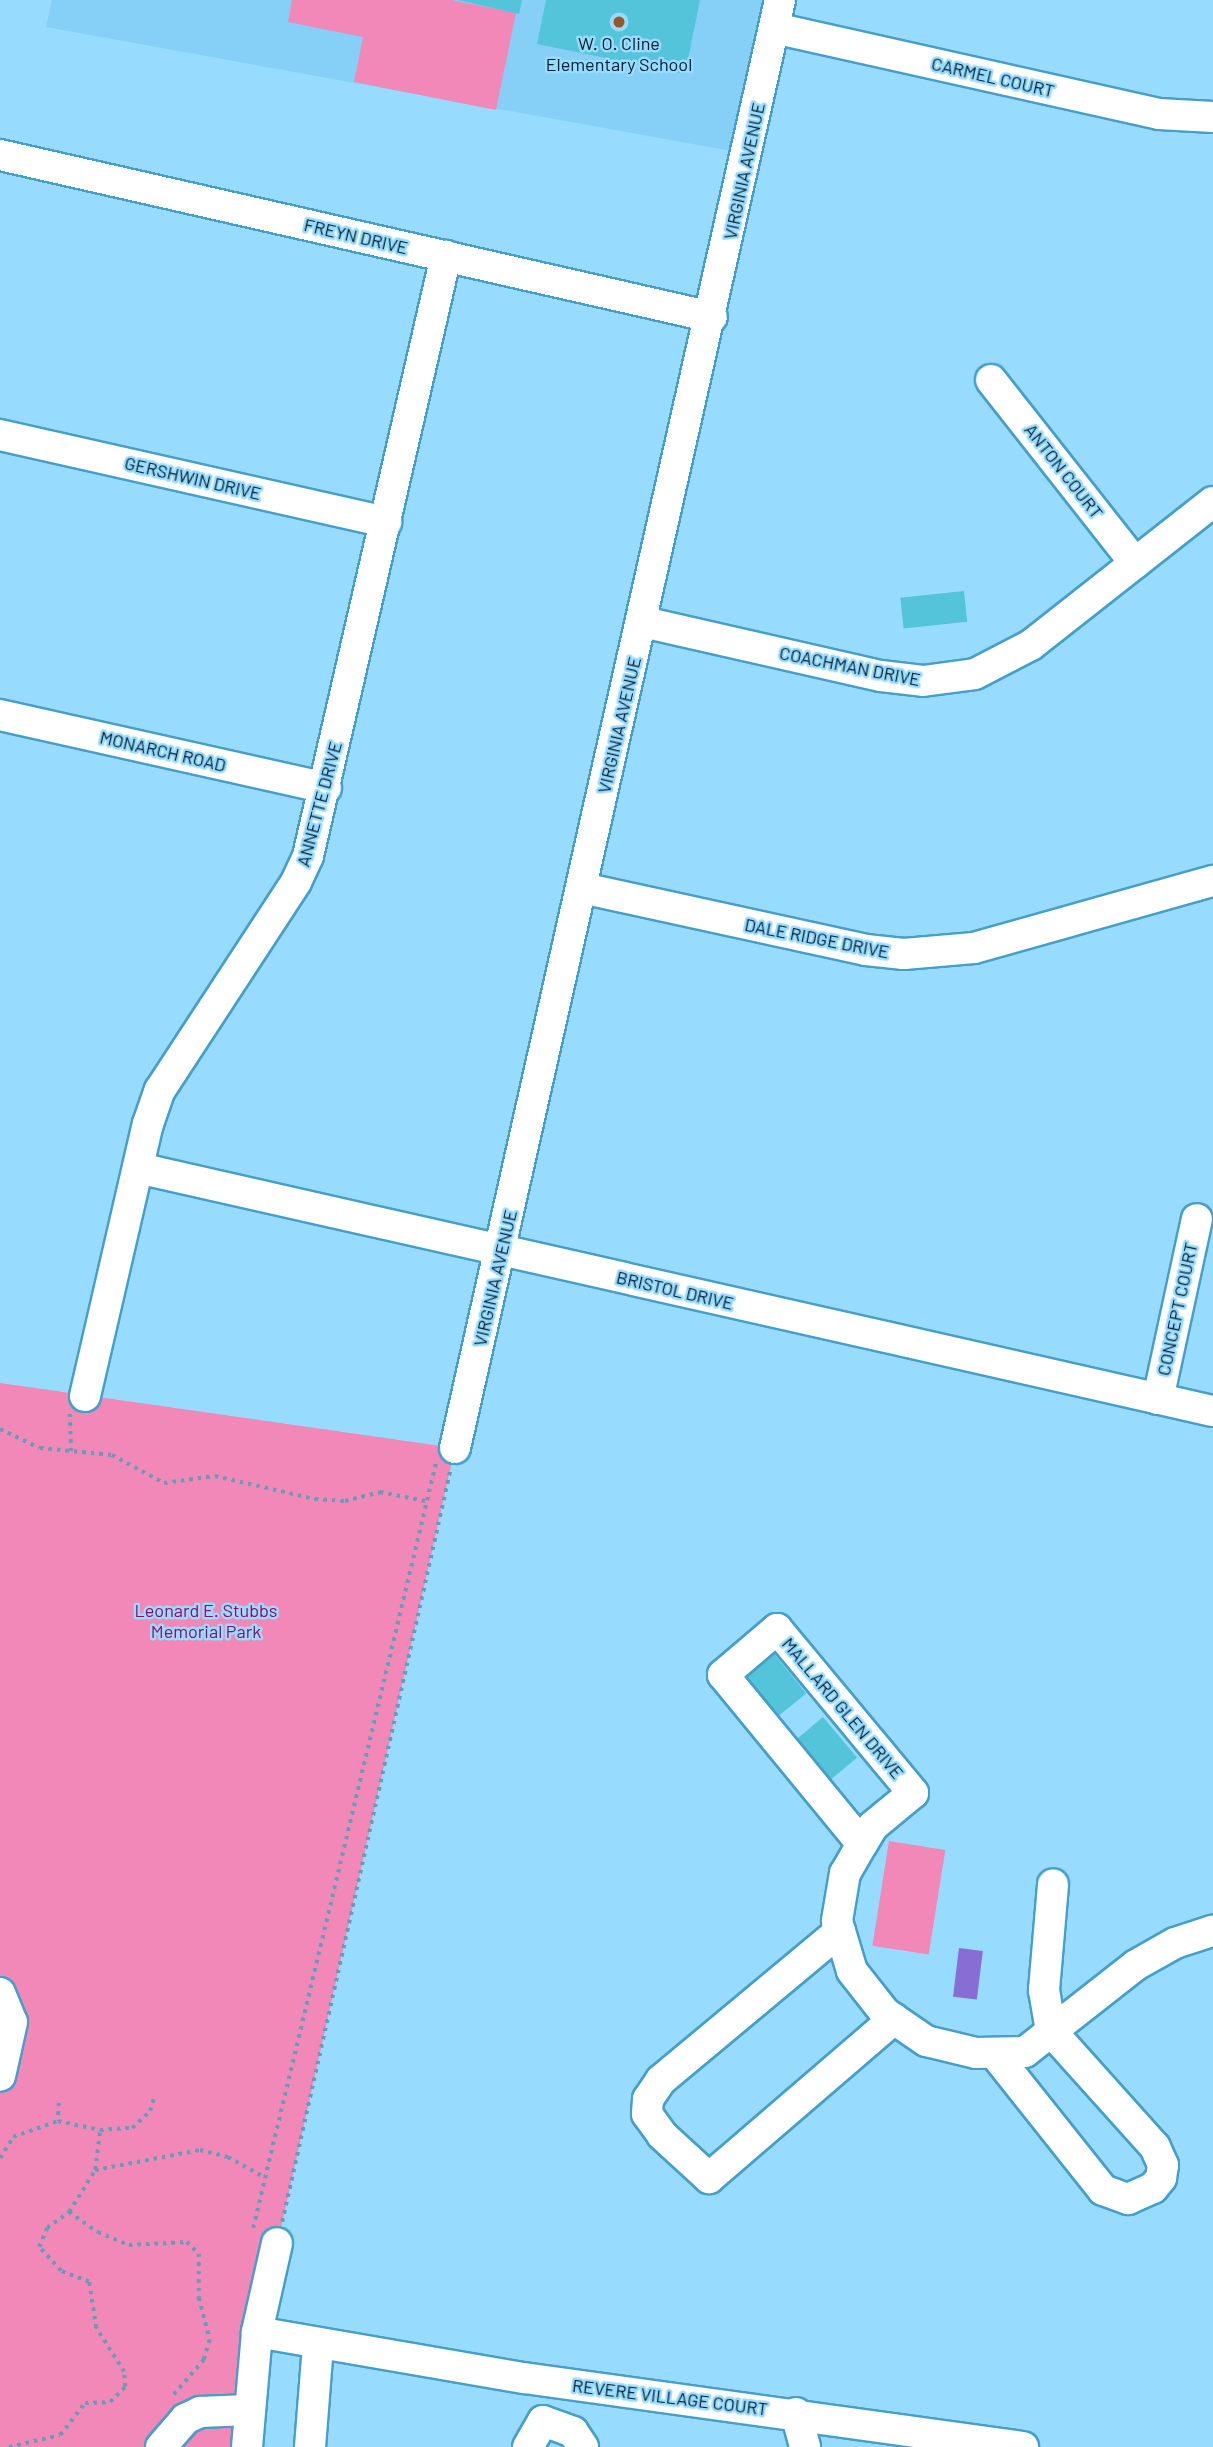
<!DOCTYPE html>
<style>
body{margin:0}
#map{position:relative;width:1213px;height:2447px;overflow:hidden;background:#97dbff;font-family:Barlow,sans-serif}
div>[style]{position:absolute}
.built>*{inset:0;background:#86cff7}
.green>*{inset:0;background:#f188b7;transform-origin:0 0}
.water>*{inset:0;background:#886ed4;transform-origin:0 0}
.building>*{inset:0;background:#53c4da;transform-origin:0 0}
.path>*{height:3.5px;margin-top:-1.75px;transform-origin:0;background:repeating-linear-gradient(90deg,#659cb8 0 3.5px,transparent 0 8.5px)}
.roads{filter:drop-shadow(2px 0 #469eca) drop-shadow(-2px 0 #469eca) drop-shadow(0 2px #469eca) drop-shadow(0 -2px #469eca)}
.minor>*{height:30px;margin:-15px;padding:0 15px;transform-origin:15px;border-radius:15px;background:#fff}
.dots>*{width:19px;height:19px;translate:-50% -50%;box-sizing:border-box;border:4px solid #97dbff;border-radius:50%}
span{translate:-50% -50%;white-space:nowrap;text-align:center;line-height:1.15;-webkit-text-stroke:5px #97dbff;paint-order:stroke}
.poi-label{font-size:18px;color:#001b28}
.street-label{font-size:18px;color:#001b28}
.park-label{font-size:18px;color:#98095e}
</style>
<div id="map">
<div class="built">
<div style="clip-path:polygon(52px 0,780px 0,748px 154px,46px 27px)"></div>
</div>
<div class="green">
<div style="clip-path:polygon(292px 0,452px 0,516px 13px,496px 110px,354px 82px,363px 37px,288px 22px)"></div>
<div style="clip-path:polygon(0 1383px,455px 1448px,280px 2232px,247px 2447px,0 2447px)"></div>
<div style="left:889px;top:1841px;width:57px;height:106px;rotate:9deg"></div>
</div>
<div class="water">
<div style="left:959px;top:1948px;width:24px;height:49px;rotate:7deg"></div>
</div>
<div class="building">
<div style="clip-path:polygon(458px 0,522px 0,519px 14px)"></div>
<div style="clip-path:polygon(546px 0,700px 0,685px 74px,537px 44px)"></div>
<div style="left:964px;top:591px;width:31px;height:64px;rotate:84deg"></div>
<div style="left:771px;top:1650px;width:56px;height:39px;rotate:51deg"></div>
<div style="left:823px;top:1717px;width:53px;height:38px;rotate:50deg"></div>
</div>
<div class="path">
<div style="left:70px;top:1414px;width:37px;rotate:88deg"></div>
<div style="left:0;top:1429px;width:44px;rotate:25.4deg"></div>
<div style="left:40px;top:1448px;width:72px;rotate:5.6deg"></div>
<div style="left:112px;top:1455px;width:59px;rotate:28.3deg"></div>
<div style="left:164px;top:1483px;width:51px;rotate:-7.8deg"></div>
<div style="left:215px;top:1476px;width:103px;rotate:13deg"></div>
<div style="left:315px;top:1499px;width:30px;rotate:4deg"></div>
<div style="left:345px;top:1501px;width:36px;rotate:-14deg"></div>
<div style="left:380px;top:1492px;width:46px;rotate:11.3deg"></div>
<div style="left:59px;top:2103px;width:18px;rotate:93deg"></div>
<div style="left:58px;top:2121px;width:43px;rotate:12.1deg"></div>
<div style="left:0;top:2158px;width:25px;rotate:-58deg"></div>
<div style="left:13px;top:2137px;width:48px;rotate:-19.6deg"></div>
<div style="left:95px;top:2170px;width:40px;rotate:-82.9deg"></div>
<div style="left:100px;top:2130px;width:32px;rotate:-4deg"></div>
<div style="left:132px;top:2128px;width:25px;rotate:-43deg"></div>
<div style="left:150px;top:2111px;width:15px;rotate:-74deg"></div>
<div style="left:69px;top:2212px;width:49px;rotate:-58.2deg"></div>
<div style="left:95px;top:2170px;width:107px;rotate:-10.8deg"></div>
<div style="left:200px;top:2150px;width:29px;rotate:14deg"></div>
<div style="left:228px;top:2157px;width:41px;rotate:29.1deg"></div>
<div style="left:282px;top:2222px;width:770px;rotate:-77.39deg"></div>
<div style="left:253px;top:2228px;width:788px;rotate:-76.56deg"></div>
<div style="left:9px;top:2447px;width:52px;rotate:-13.2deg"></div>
<div style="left:60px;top:2435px;width:41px;rotate:-52deg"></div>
<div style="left:85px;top:2403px;width:25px;rotate:-2deg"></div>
<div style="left:110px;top:2402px;width:21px;rotate:-45deg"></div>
<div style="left:125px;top:2387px;width:15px;rotate:-94deg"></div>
<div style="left:124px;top:2372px;width:52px;rotate:-122.5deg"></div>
<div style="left:96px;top:2328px;width:47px;rotate:-98.7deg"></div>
<div style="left:89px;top:2282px;width:30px;rotate:-159deg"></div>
<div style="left:61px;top:2271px;width:33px;rotate:-133deg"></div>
<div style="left:39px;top:2247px;width:21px;rotate:-67deg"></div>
<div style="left:47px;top:2228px;width:27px;rotate:-36deg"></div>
<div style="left:69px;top:2212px;width:35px;rotate:35deg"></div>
<div style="left:98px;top:2232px;width:34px;rotate:23deg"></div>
<div style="left:129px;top:2245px;width:58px;rotate:-3deg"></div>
<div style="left:187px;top:2242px;width:17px;rotate:45deg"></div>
<div style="left:199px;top:2254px;width:44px;rotate:90deg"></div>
<div style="left:199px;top:2298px;width:43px;rotate:75.3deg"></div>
<div style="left:210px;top:2340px;width:21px;rotate:107deg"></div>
<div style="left:204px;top:2360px;width:48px;rotate:130.7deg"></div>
</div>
<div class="roads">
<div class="minor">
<div style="left:774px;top:28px;width:394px;rotate:12.6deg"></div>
<div style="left:1159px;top:114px;width:54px;rotate:3.2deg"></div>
<div style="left:0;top:155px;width:730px;rotate:12.82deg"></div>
<div style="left:991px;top:380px;width:233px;rotate:51.8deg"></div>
<div style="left:0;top:435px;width:396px;rotate:12.7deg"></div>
<div style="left:643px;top:622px;width:244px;rotate:12.8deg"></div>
<div style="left:881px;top:676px;width:42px;rotate:6.8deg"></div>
<div style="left:923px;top:681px;width:52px;rotate:-7.7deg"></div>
<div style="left:975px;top:674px;width:63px;rotate:-27.4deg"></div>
<div style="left:1031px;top:645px;width:231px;rotate:-38.2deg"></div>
<div style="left:0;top:715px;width:334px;rotate:12.6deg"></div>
<div style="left:582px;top:888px;width:291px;rotate:12.3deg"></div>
<div style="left:866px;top:950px;width:38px;rotate:6deg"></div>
<div style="left:904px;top:954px;width:70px;rotate:-4.9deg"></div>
<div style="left:974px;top:948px;width:248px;rotate:-15.7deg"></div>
<div style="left:138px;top:1168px;width:1102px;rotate:12.74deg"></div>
<div style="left:85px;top:1396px;width:279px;rotate:-77deg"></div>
<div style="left:148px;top:1124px;width:36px;rotate:-71deg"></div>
<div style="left:160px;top:1090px;width:249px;rotate:-56.8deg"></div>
<div style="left:296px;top:882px;width:29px;rotate:-65deg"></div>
<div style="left:308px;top:856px;width:616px;rotate:-77.05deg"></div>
<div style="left:1158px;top:1399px;width:184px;rotate:-77.8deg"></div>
<div style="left:455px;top:1448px;width:1484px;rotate:-77.35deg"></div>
<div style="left:862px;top:1844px;width:219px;rotate:-129.4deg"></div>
<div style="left:723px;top:1675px;width:71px;rotate:-40.4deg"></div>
<div style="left:777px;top:1629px;width:213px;rotate:50.3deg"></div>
<div style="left:913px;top:1793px;width:52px;rotate:140.5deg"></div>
<div style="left:873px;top:1826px;width:21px;rotate:121deg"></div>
<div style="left:862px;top:1844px;width:34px;rotate:120deg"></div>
<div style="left:845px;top:1873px;width:49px;rotate:99.5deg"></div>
<div style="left:837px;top:1921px;width:52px;rotate:73.3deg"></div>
<div style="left:852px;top:1971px;width:53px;rotate:51.8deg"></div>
<div style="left:885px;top:2013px;width:50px;rotate:34.3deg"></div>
<div style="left:926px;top:2041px;width:51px;rotate:13.5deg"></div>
<div style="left:976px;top:2053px;width:49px;rotate:-1.2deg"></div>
<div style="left:1025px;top:2052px;width:141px;rotate:-38.1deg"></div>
<div style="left:1136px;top:1965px;width:45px;rotate:-29.4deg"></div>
<div style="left:1175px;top:1943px;width:40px;rotate:-18deg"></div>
<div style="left:840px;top:1931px;width:233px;rotate:140.2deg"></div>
<div style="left:661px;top:2080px;width:23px;rotate:124deg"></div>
<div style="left:648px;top:2099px;width:15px;rotate:94deg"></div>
<div style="left:647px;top:2114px;width:26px;rotate:54deg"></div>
<div style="left:662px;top:2135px;width:64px;rotate:42.5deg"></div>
<div style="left:709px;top:2178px;width:244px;rotate:-40.7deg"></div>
<div style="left:0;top:1993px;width:31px;rotate:68deg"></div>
<div style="left:12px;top:2022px;width:55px;rotate:102.5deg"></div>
<div style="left:994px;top:2053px;width:175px;rotate:51.5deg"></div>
<div style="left:1103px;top:2190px;width:27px;rotate:20deg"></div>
<div style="left:1128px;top:2199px;width:27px;rotate:-24deg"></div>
<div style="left:1153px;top:2188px;width:13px;rotate:-51deg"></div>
<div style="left:1161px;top:2178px;width:13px;rotate:-81deg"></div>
<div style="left:1163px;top:2165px;width:20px;rotate:-114deg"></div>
<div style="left:1155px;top:2147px;width:156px;rotate:-131.9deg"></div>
<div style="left:1051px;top:2031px;width:42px;rotate:-99.7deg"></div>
<div style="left:1044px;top:1990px;width:106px;rotate:-85.1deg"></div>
<div style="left:257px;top:2332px;width:271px;rotate:9.8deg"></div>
<div style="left:524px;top:2378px;width:504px;rotate:7.87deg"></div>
<div style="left:796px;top:2413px;width:35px;rotate:75deg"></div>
<div style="left:543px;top:2421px;width:32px;rotate:20deg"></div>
<div style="left:573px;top:2432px;width:18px;rotate:56deg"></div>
<div style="left:161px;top:2447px;width:37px;rotate:-49deg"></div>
<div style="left:185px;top:2419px;width:17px;rotate:-25deg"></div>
<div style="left:200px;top:2412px;width:48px;rotate:-2.4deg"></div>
<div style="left:247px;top:2447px;width:115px;rotate:-85deg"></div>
<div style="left:257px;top:2332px;width:91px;rotate:-77.3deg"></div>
<div style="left:310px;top:2447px;width:102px;rotate:-85.5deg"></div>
<div style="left:528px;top:2447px;width:30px;rotate:-60deg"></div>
</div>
</div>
<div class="dots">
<div style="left:619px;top:22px;background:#995627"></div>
</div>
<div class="poi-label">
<span style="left:619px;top:54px">W. O. Cline<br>Elementary School</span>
</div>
<div class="street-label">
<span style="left:993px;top:77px;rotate:13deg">CARMEL COURT</span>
<span style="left:744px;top:171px;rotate:-78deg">VIRGINIA AVENUE</span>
<span style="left:356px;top:236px;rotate:13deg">FREYN DRIVE</span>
<span style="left:1064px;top:471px;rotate:52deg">ANTON COURT</span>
<span style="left:193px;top:478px;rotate:13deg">GERSHWIN DRIVE</span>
<span style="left:850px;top:666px;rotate:11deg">COACHMAN DRIVE</span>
<span style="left:619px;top:725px;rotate:-77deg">VIRGINIA AVENUE</span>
<span style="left:163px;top:751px;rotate:13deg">MONARCH ROAD</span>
<span style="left:319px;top:804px;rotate:-75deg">ANNETTE DRIVE</span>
<span style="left:817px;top:938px;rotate:11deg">DALE RIDGE DRIVE</span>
<span style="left:495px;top:1278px;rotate:-77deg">VIRGINIA AVENUE</span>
<span style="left:675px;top:1290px;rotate:13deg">BRISTOL DRIVE</span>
<span style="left:1177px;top:1309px;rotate:-78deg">CONCEPT COURT</span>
<span style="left:843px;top:1708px;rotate:50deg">MALLARD GLEN DRIVE</span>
<span style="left:670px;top:2397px;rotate:7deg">REVERE VILLAGE COURT</span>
</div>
<div class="park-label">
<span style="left:206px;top:1621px">Leonard E. Stubbs<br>Memorial Park</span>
</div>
</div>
